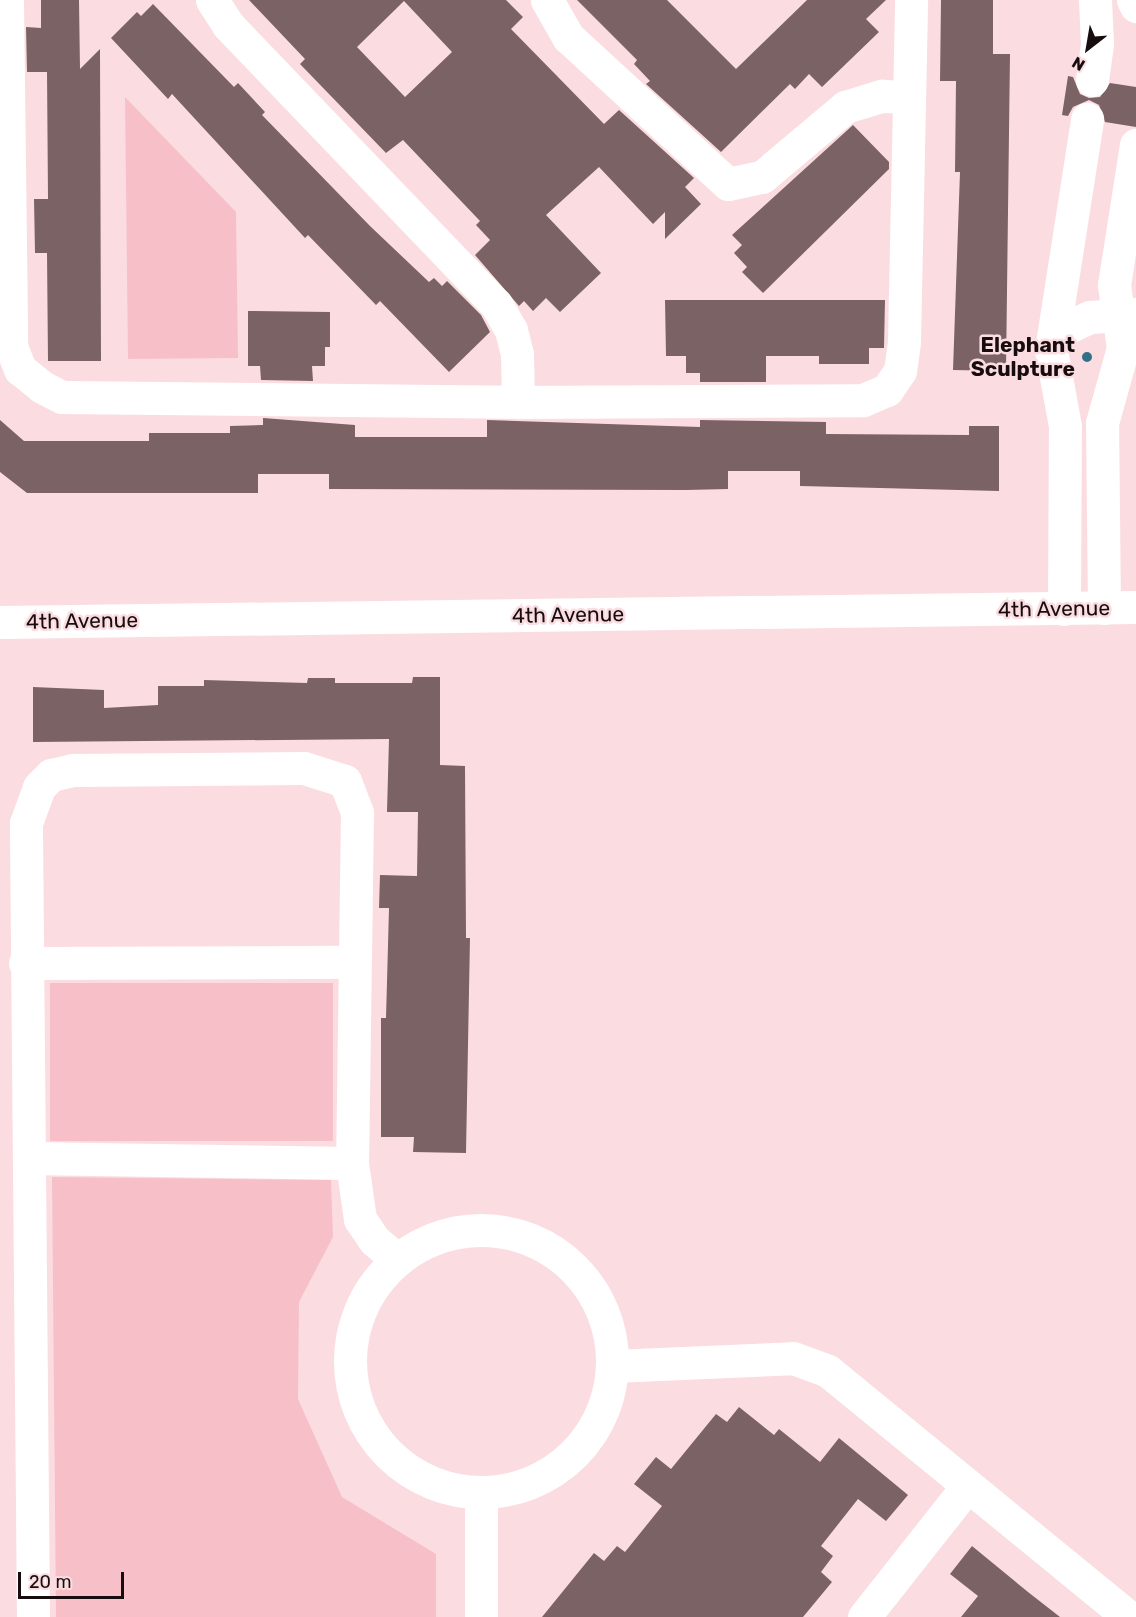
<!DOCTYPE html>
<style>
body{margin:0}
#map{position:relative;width:1136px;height:1617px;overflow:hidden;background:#fbdde1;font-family:Rubik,sans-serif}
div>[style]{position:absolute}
.green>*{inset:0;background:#f7c0c8;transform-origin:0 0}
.building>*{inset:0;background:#7b6265}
.minor>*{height:33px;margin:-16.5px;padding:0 16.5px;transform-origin:16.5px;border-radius:16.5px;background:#fff}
.minor>.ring{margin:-16.5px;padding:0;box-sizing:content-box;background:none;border:33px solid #fff;border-radius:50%}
.dots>*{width:16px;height:16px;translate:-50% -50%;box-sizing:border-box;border:3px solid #fbdde1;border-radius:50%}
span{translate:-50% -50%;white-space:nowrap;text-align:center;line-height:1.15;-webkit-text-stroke:5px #fbdde1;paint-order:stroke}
.poi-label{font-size:21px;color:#170d0f;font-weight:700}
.right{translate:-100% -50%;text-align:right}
.street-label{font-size:21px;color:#170d0f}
.north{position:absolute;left:1058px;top:18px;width:60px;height:60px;-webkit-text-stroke:4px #fbdde1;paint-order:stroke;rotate:211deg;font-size:16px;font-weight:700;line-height:24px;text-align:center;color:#170d0f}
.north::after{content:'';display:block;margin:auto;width:21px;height:27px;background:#170d0f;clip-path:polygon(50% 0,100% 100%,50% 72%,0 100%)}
.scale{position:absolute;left:18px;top:1572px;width:106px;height:27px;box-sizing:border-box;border:3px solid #170d0f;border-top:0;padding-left:8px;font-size:18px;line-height:21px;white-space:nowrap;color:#170d0f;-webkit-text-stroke:4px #fbdde1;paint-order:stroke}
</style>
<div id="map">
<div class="green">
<div style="clip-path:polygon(125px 97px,236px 212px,238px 358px,128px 359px)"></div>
<div style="left:50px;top:983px;width:283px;height:158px"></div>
<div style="clip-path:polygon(52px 1177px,331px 1180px,333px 1237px,299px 1302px,298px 1399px,342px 1497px,436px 1554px,436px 1617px,56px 1617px)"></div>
</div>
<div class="building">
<div style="clip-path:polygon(41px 0,79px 0,80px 69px,100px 49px,101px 361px,48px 361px,47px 253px,35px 253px,34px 199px,48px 199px,47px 72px,27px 72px,26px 27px,41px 28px)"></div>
<div style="clip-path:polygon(evenodd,249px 0,506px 0,523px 17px,511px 29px,604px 124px,619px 110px,694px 178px,685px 187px,701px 204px,665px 239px,665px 212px,653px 224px,599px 167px,546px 215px,601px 273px,560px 312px,546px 298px,533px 311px,524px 301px,519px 306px,475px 255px,490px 240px,476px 225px,480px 221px,403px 140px,386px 153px,300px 64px,305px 59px,249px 0,404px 1px,452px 52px,405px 97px,357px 47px,404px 1px)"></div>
<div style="clip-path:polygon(577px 0,667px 0,736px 69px,807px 0,886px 0,866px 19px,879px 32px,822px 87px,809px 74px,795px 89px,790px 84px,721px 152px,646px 84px,650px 81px,634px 64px,637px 60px)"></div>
<div style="clip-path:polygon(941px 0,993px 0,993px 54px,1010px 54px,1006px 371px,953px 370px,960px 172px,955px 172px,956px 81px,940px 81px)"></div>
<div style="clip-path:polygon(153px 4px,234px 87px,238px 83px,265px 112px,262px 115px,370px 226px,429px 282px,434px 278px,442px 286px,447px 281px,481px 315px,490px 332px,449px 372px,380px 301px,376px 305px,308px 235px,305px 238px,172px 94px,168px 99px,111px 38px,137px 12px,141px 16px)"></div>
<div style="clip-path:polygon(1068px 76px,1073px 77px,1080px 94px,1089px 98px,1100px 97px,1110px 83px,1136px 87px,1136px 127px,1105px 122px,1099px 105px,1089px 100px,1073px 107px,1068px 116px,1062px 115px)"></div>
<div style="clip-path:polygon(853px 125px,889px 162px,889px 169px,763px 293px,742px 272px,747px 267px,734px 253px,742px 245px,732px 235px)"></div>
<div style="clip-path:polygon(665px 300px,885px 300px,884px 348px,869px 348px,869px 364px,819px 364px,819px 356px,766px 356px,766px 382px,700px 382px,700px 373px,686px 373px,686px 356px,666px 356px)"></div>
<div style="clip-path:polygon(248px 311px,330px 312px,330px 347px,325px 347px,325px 366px,312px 366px,313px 381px,261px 380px,260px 366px,248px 366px)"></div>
<div style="clip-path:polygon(263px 418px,355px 425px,355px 437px,487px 437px,487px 420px,700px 427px,700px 420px,826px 422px,826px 434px,969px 435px,969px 426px,999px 426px,999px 491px,800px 486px,800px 471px,728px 471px,728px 489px,686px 490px,329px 489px,329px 474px,258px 474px,258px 493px,27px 493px,0 472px,0 420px,24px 441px,149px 441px,149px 433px,230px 433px,230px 426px,263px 425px)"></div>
<div style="clip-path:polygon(413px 677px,440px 677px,440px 765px,465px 766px,466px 938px,470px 938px,466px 1153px,413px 1152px,414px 1137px,381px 1137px,381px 1018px,386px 1018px,389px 908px,379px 908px,380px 875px,417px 876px,418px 812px,387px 812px,389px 739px,33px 742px,33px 687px,104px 690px,104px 708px,158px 705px,158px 686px,204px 686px,204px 680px,307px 683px,308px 678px,335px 678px,335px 683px,412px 683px)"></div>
<div style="clip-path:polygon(739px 1407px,774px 1435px,779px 1429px,820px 1462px,839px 1438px,908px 1495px,886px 1521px,858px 1499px,821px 1546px,833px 1556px,821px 1572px,832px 1582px,803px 1617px,542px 1617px,594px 1553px,604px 1561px,617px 1546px,625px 1552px,662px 1506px,634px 1484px,656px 1457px,671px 1469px,716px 1414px,727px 1422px)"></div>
<div style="clip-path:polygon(972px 1546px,1028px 1592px,1060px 1617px,961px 1617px,978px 1596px,950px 1574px)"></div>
</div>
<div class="minor">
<div style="left:7px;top:0;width:346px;rotate:89.3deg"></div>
<div style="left:11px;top:346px;width:25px;rotate:69deg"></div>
<div style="left:20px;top:369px;width:28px;rotate:39deg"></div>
<div style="left:42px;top:387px;width:22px;rotate:27deg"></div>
<div style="left:62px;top:397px;width:456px;rotate:0.6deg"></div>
<div style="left:518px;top:402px;width:345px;rotate:-0.3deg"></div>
<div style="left:863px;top:400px;width:26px;rotate:-23deg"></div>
<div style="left:887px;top:390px;width:23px;rotate:-56deg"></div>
<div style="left:900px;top:371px;width:30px;rotate:-82deg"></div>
<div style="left:904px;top:341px;width:341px;rotate:-88.8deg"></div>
<div style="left:212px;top:0;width:30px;rotate:57deg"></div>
<div style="left:228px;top:25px;width:387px;rotate:46.2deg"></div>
<div style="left:496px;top:304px;width:30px;rotate:60deg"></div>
<div style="left:511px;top:330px;width:25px;rotate:76deg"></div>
<div style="left:517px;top:354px;width:48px;rotate:88.8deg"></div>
<div style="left:547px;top:0;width:43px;rotate:60.4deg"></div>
<div style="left:568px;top:37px;width:217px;rotate:42.6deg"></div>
<div style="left:728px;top:184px;width:35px;rotate:-12deg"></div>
<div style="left:762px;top:177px;width:109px;rotate:-40.1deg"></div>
<div style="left:845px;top:107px;width:39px;rotate:-17deg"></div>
<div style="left:882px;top:96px;width:25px;rotate:2deg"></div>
<div style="left:1133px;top:0;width:7px;rotate:63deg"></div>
<div style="left:1092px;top:80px;width:37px;rotate:-82deg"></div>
<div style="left:1097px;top:43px;width:43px;rotate:-92.7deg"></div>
<div style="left:1051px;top:350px;width:27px;rotate:-56deg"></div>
<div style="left:1066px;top:328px;width:26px;rotate:-25deg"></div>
<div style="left:1090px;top:317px;width:46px;rotate:-3.7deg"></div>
<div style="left:1104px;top:608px;width:185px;rotate:-90.6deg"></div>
<div style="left:1102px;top:423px;width:78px;rotate:-74.4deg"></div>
<div style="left:1123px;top:348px;width:64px;rotate:-98.1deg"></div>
<div style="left:1114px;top:285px;width:142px;rotate:-81.1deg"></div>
<div style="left:1064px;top:609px;width:183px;rotate:-89.7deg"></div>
<div style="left:1065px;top:426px;width:77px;rotate:-100.4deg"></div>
<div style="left:1051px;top:350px;width:234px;rotate:-81.1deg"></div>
<div style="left:0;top:622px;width:1136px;rotate:-0.76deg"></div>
<div style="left:25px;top:963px;width:328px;rotate:-0.2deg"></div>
<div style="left:29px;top:1158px;width:323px;rotate:0.9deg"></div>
<div style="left:352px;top:1163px;width:57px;rotate:81.9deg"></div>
<div style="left:360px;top:1219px;width:25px;rotate:56deg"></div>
<div style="left:374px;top:1240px;width:30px;rotate:40deg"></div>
<div class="ring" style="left:350px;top:1230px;width:229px;height:229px"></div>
<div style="left:613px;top:1366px;width:180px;rotate:-2.5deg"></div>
<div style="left:793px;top:1358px;width:37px;rotate:20deg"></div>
<div style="left:828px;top:1371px;width:389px;rotate:39.3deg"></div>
<div style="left:481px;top:1492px;width:125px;rotate:90deg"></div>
<div style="left:33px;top:1617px;width:794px;rotate:-90.51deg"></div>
<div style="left:26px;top:823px;width:38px;rotate:-70deg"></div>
<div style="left:39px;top:787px;width:17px;rotate:-45deg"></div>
<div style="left:51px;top:775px;width:23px;rotate:-13deg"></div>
<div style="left:73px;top:770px;width:231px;rotate:-0.5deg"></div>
<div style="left:304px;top:768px;width:43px;rotate:17.6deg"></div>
<div style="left:345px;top:781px;width:33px;rotate:69deg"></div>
<div style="left:357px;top:812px;width:351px;rotate:90.8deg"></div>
<div style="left:864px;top:1617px;width:164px;rotate:-51.7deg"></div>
</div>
<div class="dots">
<div style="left:1087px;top:357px;background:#327085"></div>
</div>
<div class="poi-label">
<span class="right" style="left:1075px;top:357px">Elephant<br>Sculpture</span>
</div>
<div class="street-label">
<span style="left:1054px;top:609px;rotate:-1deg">4th Avenue</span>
<span style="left:568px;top:615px;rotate:-1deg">4th Avenue</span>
<span style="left:82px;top:621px;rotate:-1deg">4th Avenue</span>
</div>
<div class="north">N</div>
<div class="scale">20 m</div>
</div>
